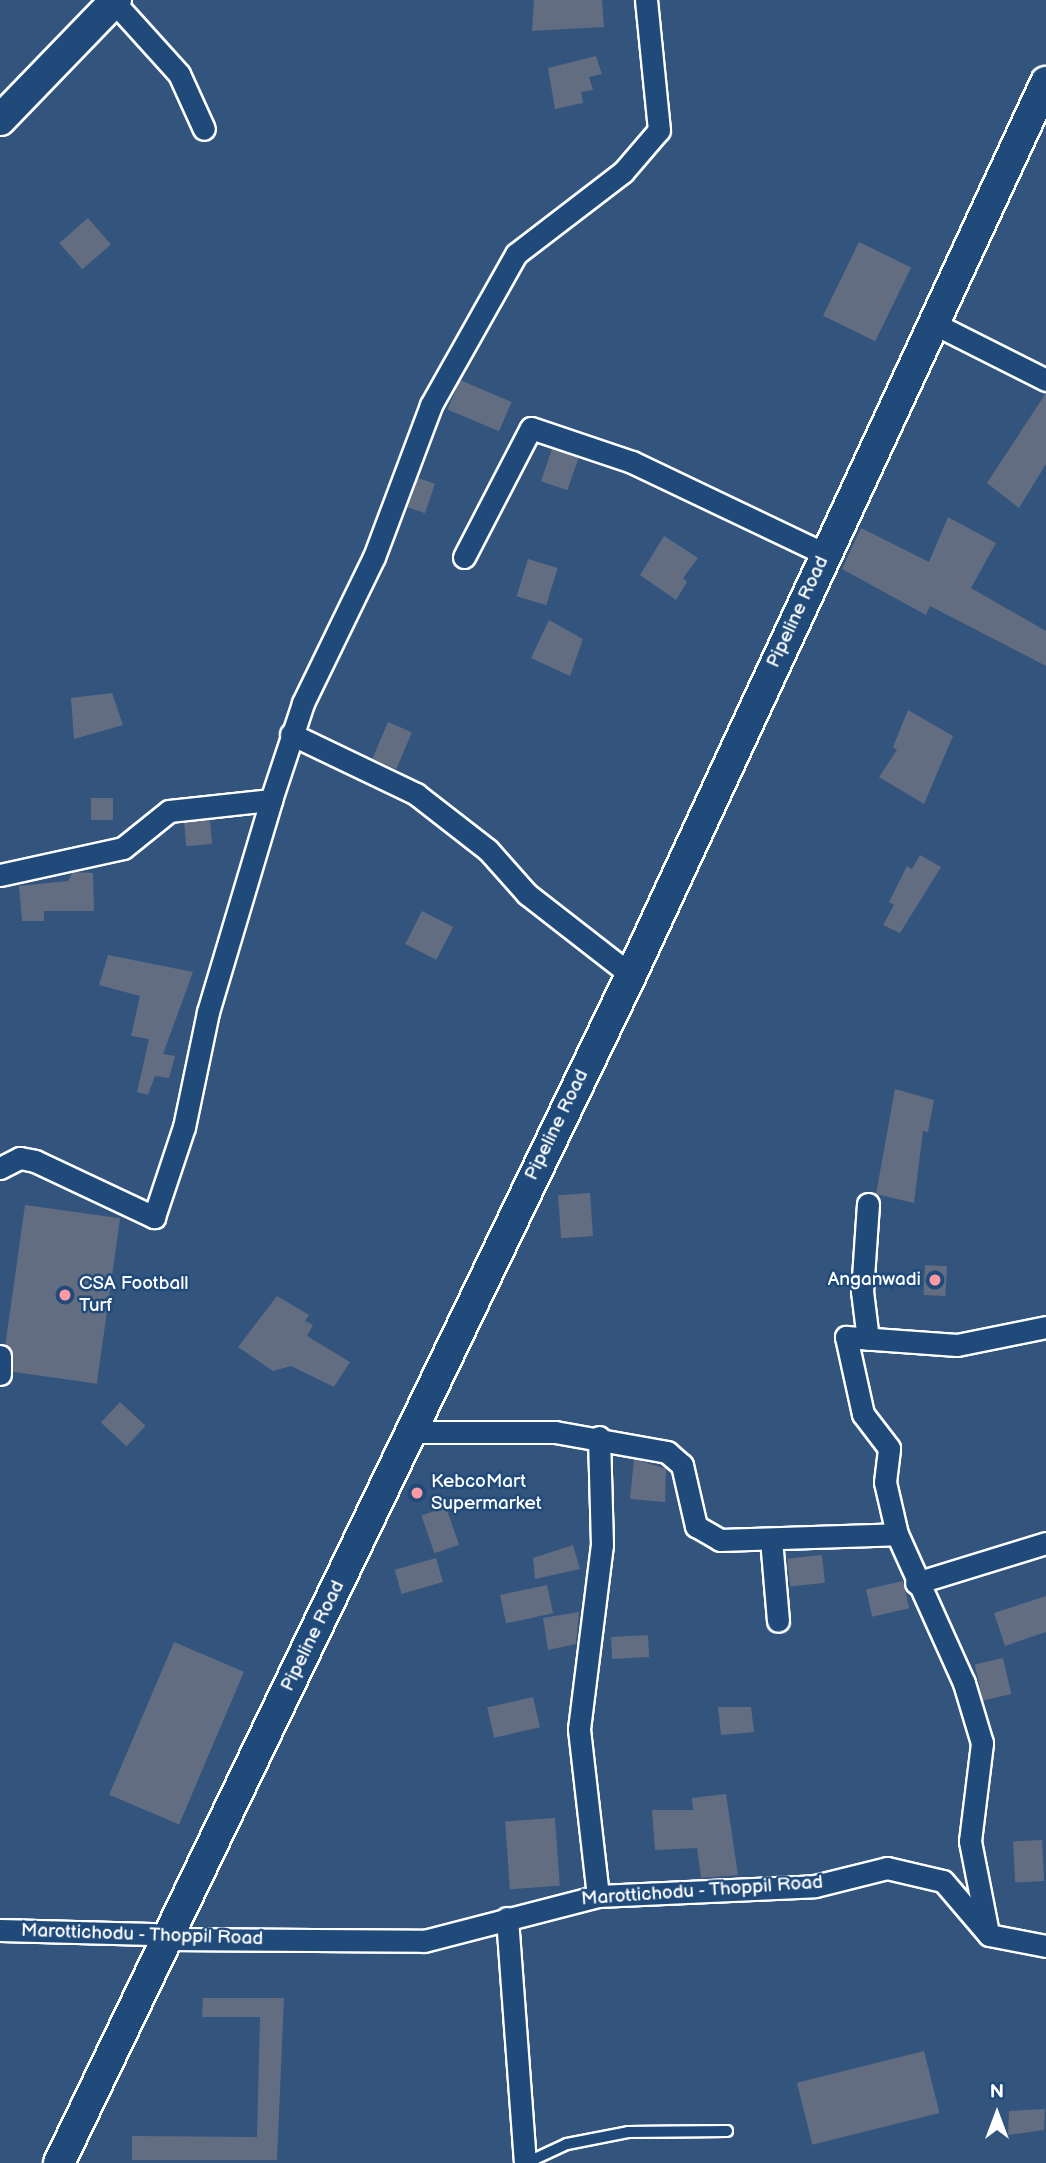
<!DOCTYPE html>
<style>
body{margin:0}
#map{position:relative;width:1046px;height:2163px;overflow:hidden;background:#33547c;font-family:"Balsamiq Sans",sans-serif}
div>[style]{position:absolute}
.building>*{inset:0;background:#636d82;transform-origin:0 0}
.roads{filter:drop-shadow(2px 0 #fff) drop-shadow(-2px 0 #fff) drop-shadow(0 2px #fff) drop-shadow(0 -2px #fff)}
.lane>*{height:10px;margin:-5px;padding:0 5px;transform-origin:5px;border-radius:5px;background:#1f4a7a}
.street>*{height:21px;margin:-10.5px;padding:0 10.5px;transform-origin:10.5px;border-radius:10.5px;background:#1f4a7a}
.secondary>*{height:30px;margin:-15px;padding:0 15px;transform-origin:15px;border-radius:15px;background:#1f4a7a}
.dots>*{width:19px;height:19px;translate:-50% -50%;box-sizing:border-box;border:4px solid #1f4a7a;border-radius:50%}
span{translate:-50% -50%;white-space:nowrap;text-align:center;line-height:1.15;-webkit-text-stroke:5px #1f4a7a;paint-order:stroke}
.street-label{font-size:19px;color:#fff}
.poi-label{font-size:19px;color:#fff}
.right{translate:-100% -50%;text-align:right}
.left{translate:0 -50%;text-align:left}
.north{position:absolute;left:962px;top:2079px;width:70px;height:70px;-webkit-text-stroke:5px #1f4a7a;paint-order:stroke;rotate:0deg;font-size:19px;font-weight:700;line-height:28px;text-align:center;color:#fff}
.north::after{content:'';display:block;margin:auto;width:24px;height:32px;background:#fff;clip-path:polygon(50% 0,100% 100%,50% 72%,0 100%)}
</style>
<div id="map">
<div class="building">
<div style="clip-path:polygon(534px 0,602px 0,604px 27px,532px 31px)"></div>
<div style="clip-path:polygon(596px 56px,602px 74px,589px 77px,593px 90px,581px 92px,583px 103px,555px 109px,548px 68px)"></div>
<div style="left:88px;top:218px;width:35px;height:38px;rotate:49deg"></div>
<div style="left:859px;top:242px;width:58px;height:82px;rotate:26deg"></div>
<div style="left:460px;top:380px;width:56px;height:32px;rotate:23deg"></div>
<div style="clip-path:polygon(1046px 393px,1046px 464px,1019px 508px,987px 483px)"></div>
<div style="left:552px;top:449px;width:28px;height:34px;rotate:19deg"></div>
<div style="left:418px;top:478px;width:18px;height:31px;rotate:19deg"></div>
<div style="clip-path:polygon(948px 517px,996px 543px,971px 588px,1046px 631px,1046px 666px,930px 606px,926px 615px,842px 569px,861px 528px,929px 562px)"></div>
<div style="clip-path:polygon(664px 536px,698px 558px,683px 578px,687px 582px,676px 600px,640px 575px)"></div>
<div style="left:528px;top:559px;width:31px;height:39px;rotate:17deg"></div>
<div style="clip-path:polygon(549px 620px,583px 639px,570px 676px,531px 658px)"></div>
<div style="clip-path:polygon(112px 693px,123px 725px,74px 739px,71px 698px)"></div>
<div style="clip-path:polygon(908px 710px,953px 736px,924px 804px,879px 777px,897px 750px,893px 747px)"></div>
<div style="left:388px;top:722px;width:26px;height:40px;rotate:23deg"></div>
<div style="left:113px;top:798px;width:22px;height:22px;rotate:90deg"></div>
<div style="left:210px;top:820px;width:24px;height:26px;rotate:85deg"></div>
<div style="clip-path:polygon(920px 855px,941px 867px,900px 933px,883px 925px,894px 905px,889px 902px,907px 866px,912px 869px)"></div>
<div style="clip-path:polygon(73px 872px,93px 873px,94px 911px,44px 911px,44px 921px,22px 921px,19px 886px,68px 881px)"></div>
<div style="left:422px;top:911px;width:35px;height:37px;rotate:27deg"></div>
<div style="clip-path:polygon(108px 955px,193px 972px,163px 1054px,175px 1056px,169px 1078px,155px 1076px,148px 1095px,137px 1092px,149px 1039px,131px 1036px,140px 996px,99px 985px)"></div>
<div style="clip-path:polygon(895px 1089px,934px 1100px,928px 1132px,923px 1131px,914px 1203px,876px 1194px)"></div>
<div style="left:590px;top:1193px;width:43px;height:32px;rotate:86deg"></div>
<div style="left:25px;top:1205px;width:96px;height:167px;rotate:8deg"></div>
<div style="left:925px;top:1265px;width:22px;height:30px;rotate:3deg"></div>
<div style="clip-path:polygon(277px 1296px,309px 1315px,305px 1321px,313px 1325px,307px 1336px,350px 1362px,334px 1387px,291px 1366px,273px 1371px,238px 1347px)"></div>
<div style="left:120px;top:1402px;width:35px;height:28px;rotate:43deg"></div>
<div style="clip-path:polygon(634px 1459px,666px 1469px,665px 1502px,630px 1499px)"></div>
<div style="left:446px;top:1507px;width:40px;height:26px;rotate:71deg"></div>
<div style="clip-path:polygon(573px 1545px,580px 1569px,535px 1579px,533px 1558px)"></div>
<div style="left:822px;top:1555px;width:28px;height:35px;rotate:84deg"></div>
<div style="left:436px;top:1558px;width:25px;height:43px;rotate:74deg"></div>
<div style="left:903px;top:1581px;width:28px;height:38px;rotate:77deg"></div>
<div style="left:547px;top:1585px;width:29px;height:48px;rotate:78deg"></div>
<div style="clip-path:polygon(1046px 1596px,1046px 1632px,1005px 1646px,994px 1613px)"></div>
<div style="clip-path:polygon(579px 1612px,576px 1644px,548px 1650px,543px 1618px)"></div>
<div style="left:648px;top:1635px;width:22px;height:37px;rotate:87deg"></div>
<div style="left:174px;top:1642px;width:76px;height:166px;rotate:23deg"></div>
<div style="left:1003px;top:1658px;width:37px;height:29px;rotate:77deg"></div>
<div style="left:533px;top:1697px;width:31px;height:47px;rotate:77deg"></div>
<div style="clip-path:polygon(718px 1707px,751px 1707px,754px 1732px,721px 1735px)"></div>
<div style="clip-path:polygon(726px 1794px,738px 1875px,701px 1878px,697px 1848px,655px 1850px,652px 1810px,693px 1810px,692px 1798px)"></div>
<div style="left:555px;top:1818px;width:68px;height:50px;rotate:86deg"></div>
<div style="left:1042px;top:1840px;width:41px;height:29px;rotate:87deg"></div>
<div style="clip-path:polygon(203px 1998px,284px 1998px,277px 2160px,132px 2160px,132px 2136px,257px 2137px,260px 2017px,202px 2017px)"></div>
<div style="left:924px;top:2051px;width:64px;height:131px;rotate:76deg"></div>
<div style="clip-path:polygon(1045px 2109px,1044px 2130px,1008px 2135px,1009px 2111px)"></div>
</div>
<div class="roads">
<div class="lane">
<div style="left:526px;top:2163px;width:45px;rotate:-24.9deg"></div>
<div style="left:567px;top:2144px;width:62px;rotate:-11.1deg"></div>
<div style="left:628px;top:2132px;width:99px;rotate:-0.6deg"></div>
</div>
<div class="street">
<div style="left:114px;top:2px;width:97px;rotate:47.9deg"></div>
<div style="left:179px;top:74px;width:60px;rotate:65.6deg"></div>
<div style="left:933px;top:323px;width:127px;rotate:26.8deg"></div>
<div style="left:464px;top:557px;width:145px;rotate:-62.6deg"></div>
<div style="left:531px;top:428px;width:107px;rotate:18.6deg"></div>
<div style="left:632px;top:462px;width:214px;rotate:25.5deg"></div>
<div style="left:291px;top:734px;width:139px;rotate:25.6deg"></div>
<div style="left:416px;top:794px;width:91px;rotate:37.9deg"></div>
<div style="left:488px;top:850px;width:59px;rotate:48.4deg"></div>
<div style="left:527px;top:894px;width:132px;rotate:37.9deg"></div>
<div style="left:0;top:875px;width:126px;rotate:-12.4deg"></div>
<div style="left:123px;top:848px;width:59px;rotate:-38.8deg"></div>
<div style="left:169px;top:811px;width:103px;rotate:-6.2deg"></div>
<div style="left:271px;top:800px;width:102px;rotate:-71.7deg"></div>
<div style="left:303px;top:703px;width:162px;rotate:-64.1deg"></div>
<div style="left:374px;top:557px;width:162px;rotate:-69.4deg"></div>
<div style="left:431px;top:405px;width:173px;rotate:-60.6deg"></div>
<div style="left:516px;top:254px;width:135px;rotate:-37.5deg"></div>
<div style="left:623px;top:172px;width:55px;rotate:-49.4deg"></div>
<div style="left:659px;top:130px;width:131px;rotate:-95.7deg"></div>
<div style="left:0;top:1168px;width:22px;rotate:-27deg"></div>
<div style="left:20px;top:1158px;width:15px;rotate:11deg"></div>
<div style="left:35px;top:1161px;width:132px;rotate:25.2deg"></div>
<div style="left:154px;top:1217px;width:95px;rotate:-71.6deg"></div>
<div style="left:184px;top:1127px;width:117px;rotate:-78.2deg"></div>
<div style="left:208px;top:1012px;width:221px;rotate:-73.4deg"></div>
<div style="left:868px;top:1204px;width:87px;rotate:93.9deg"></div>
<div style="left:862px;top:1291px;width:48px;rotate:82.9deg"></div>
<div style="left:0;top:1356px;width:18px;rotate:90deg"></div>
<div style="left:411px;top:1432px;width:144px"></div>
<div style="left:555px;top:1432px;width:114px;rotate:10.1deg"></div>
<div style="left:667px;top:1452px;width:20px;rotate:41deg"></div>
<div style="left:682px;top:1465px;width:63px;rotate:77.1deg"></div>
<div style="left:696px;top:1526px;width:28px;rotate:30deg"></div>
<div style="left:720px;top:1540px;width:177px;rotate:-1.9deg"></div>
<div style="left:771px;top:1539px;width:82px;rotate:85.1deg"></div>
<div style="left:916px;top:1583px;width:136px;rotate:-17.1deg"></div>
<div style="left:598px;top:1896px;width:168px;rotate:-96.5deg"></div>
<div style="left:579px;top:1729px;width:185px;rotate:-82.9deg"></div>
<div style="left:602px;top:1545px;width:108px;rotate:-91.6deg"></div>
<div style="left:507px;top:1918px;width:246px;rotate:85.8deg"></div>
<div style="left:0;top:1930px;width:152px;rotate:1.5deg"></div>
<div style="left:152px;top:1934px;width:16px;rotate:18deg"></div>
<div style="left:167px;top:1939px;width:257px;rotate:0.4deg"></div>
<div style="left:424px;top:1941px;width:180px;rotate:-14.5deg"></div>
<div style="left:598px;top:1896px;width:217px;rotate:-2.6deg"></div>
<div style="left:815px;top:1886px;width:74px;rotate:-14deg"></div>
<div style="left:887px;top:1868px;width:57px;rotate:13.1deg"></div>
<div style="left:943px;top:1881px;width:71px;rotate:49.6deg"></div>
<div style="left:989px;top:1935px;width:58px;rotate:10.9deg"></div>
<div style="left:988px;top:1933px;width:94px;rotate:-101.1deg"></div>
<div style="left:970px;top:1841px;width:99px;rotate:-83deg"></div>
<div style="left:982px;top:1743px;width:63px;rotate:-106.7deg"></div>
<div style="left:964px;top:1683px;width:163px;rotate:-114.2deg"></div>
<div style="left:897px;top:1534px;width:53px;rotate:-103deg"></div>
<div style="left:885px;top:1482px;width:34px;rotate:-83deg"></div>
<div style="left:889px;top:1448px;width:43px;rotate:-127.4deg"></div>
<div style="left:863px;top:1414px;width:79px;rotate:-102.4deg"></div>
<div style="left:846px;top:1337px;width:111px;rotate:4.1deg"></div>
<div style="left:957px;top:1345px;width:91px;rotate:-11.4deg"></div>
</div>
<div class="secondary">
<div style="left:0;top:120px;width:167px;rotate:-46deg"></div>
<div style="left:59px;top:2163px;width:1319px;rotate:-64.29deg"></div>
<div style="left:631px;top:975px;width:985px;rotate:-65.07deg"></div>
</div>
</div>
<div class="dots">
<div style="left:935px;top:1280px;background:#ff9aa2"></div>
<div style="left:65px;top:1295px;background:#ff9aa2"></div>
<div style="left:417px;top:1493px;background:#ff9aa2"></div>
</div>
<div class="street-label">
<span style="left:798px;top:612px;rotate:-65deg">Pipeline Road</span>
<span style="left:557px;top:1125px;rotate:-64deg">Pipeline Road</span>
<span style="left:313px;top:1636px;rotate:-64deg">Pipeline Road</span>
<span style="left:702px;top:1891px;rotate:-4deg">Marottichodu - Thoppil Road</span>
<span style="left:142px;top:1935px;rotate:2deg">Marottichodu - Thoppil Road</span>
</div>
<div class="poi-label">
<span class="right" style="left:921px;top:1280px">Anganwadi</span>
<span class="left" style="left:79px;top:1295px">CSA Football<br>Turf</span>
<span class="left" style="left:431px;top:1493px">KebcoMart<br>Supermarket</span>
</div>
<div class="north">N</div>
</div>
